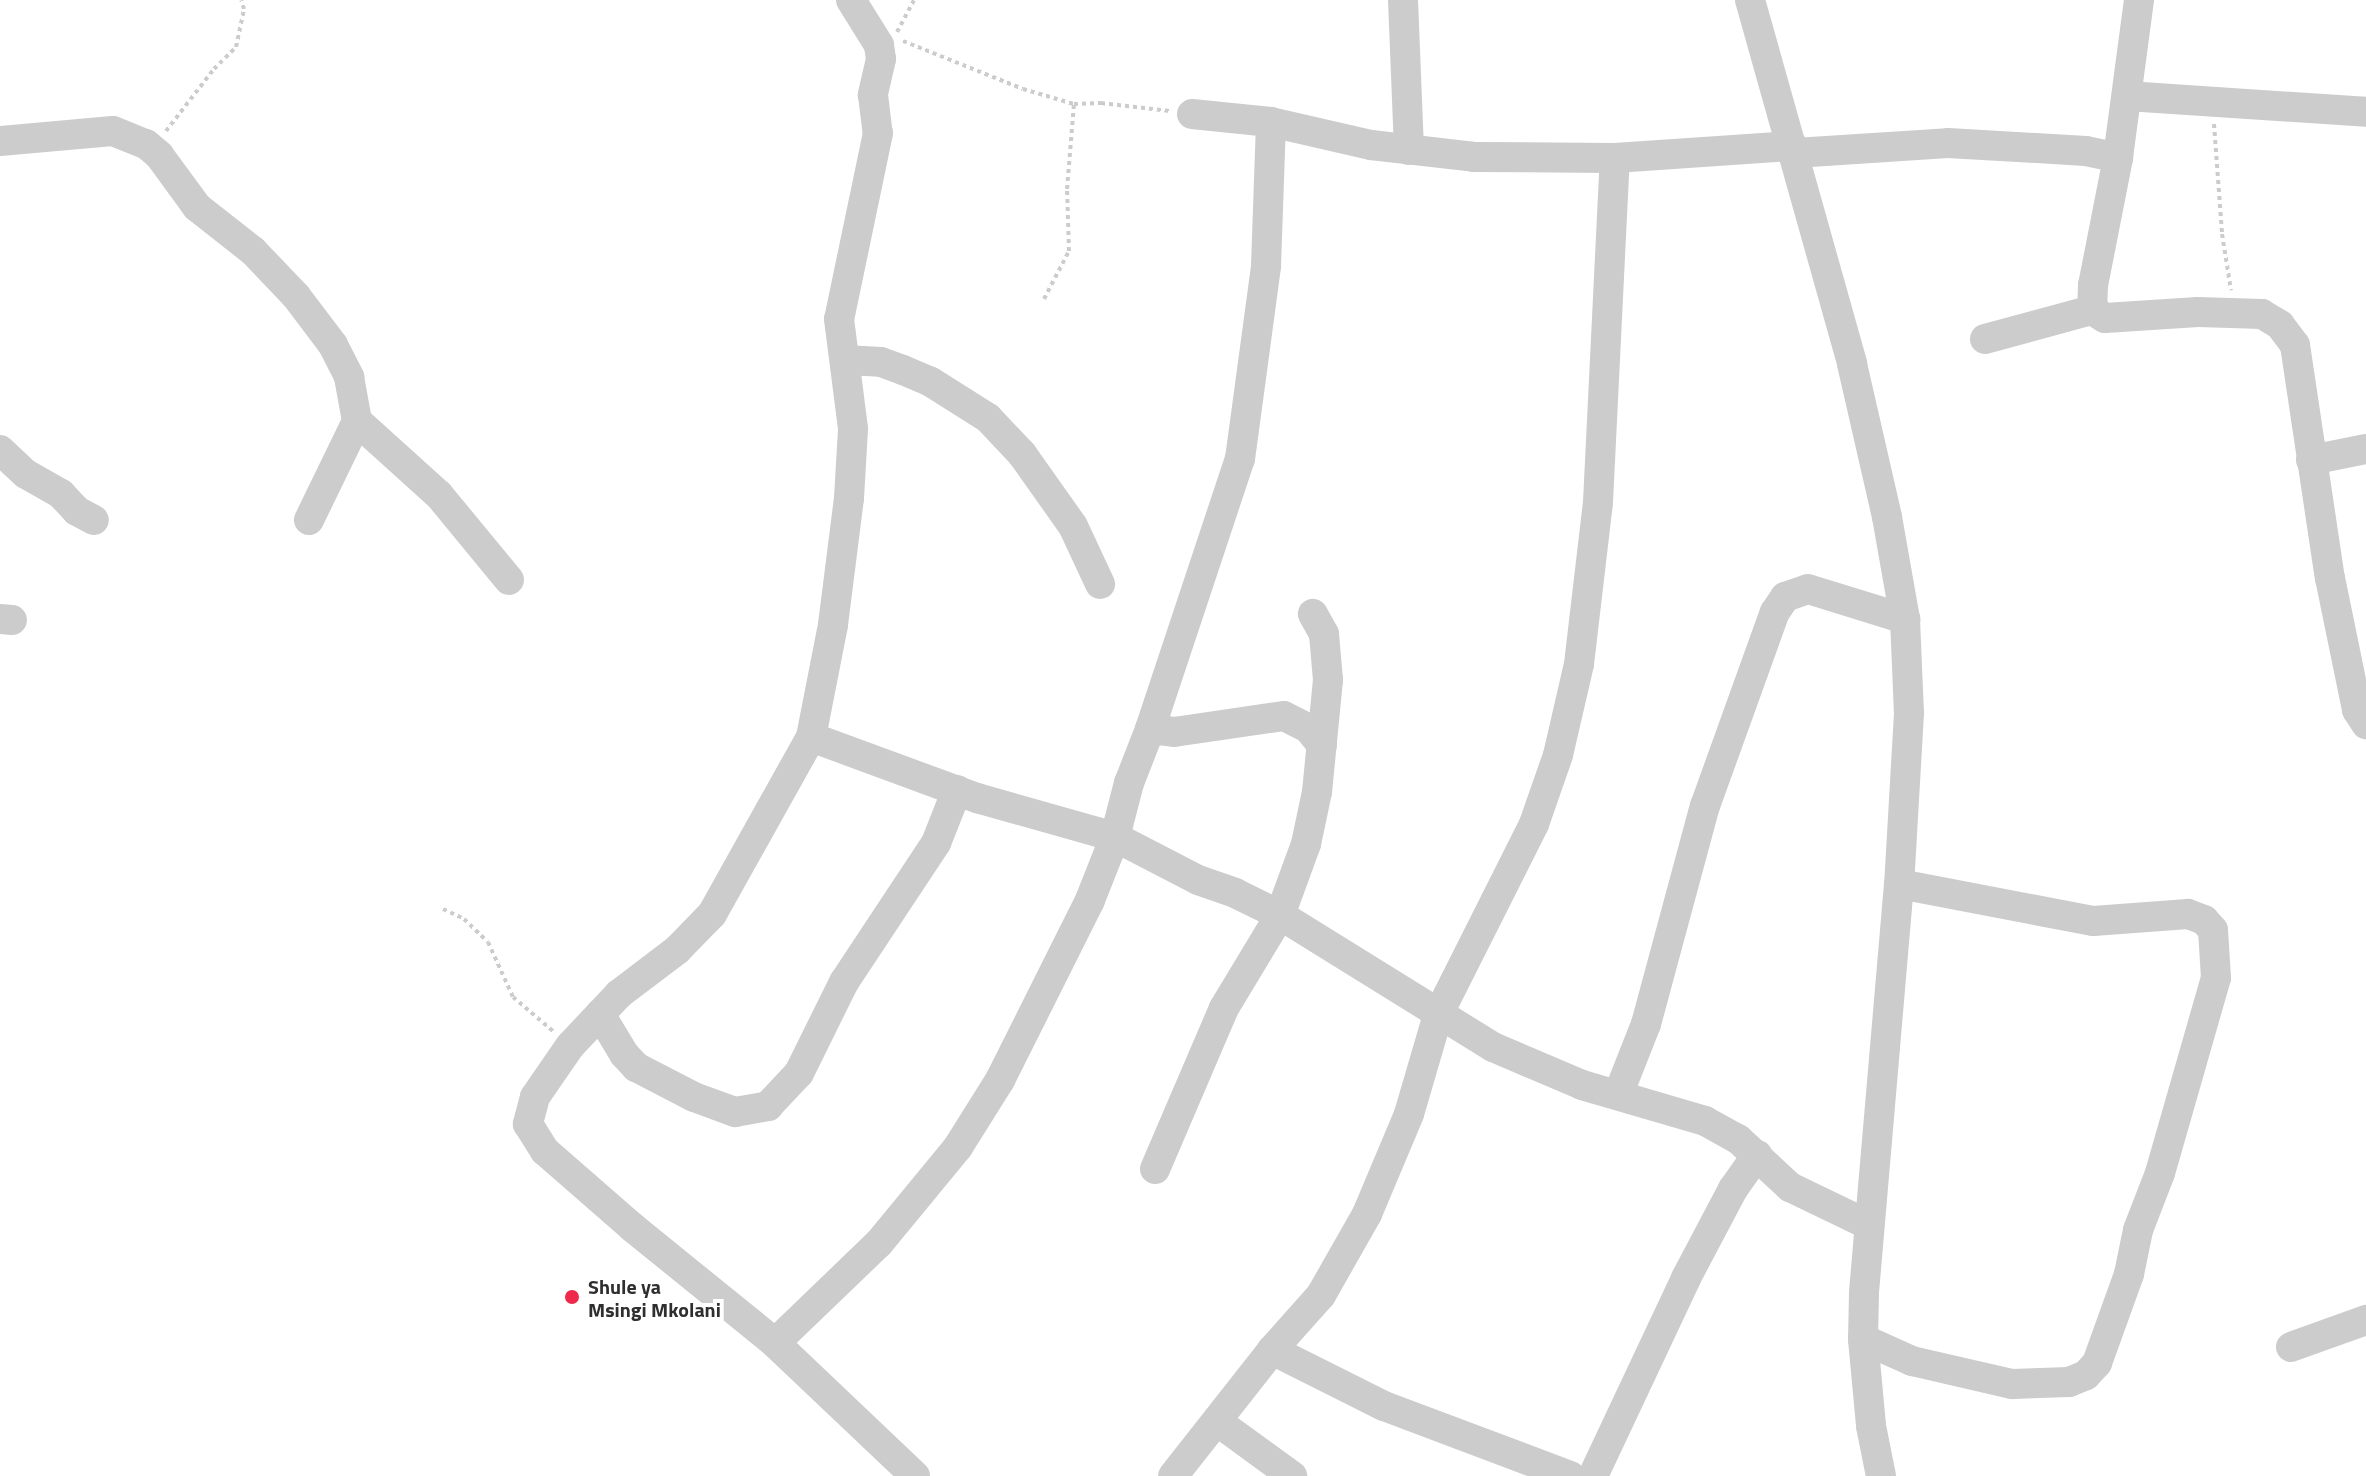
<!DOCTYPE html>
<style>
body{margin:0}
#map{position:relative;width:2366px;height:1476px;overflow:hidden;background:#fff;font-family:"Titillium Web",sans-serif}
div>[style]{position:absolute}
.path>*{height:4px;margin-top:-2px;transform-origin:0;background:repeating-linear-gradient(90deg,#ccc 0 4px,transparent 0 8px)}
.minor>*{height:30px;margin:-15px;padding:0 15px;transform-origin:15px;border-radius:15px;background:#ccc}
.dots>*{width:22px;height:22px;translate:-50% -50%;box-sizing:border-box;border:4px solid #fff;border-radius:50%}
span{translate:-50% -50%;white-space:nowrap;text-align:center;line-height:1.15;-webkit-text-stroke:8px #fff;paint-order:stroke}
.poi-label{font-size:20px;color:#2f2f2f;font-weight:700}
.left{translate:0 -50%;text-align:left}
</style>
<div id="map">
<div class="path">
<div style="left:897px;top:32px;width:36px;rotate:-62deg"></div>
<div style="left:903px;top:41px;width:129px;rotate:21.8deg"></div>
<div style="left:1023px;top:89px;width:53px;rotate:16.4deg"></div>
<div style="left:1074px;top:104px;width:27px;rotate:-2deg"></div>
<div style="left:1101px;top:103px;width:69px;rotate:6.6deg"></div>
<div style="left:2214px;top:124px;width:110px;rotate:85.8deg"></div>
<div style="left:2222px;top:234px;width:57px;rotate:80.9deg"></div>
<div style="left:166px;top:131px;width:78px;rotate:-52.3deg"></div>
<div style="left:214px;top:69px;width:31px;rotate:-45deg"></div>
<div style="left:236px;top:47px;width:39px;rotate:-78deg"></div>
<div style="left:244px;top:9px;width:9px;rotate:-108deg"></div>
<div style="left:1044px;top:299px;width:54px;rotate:-62.5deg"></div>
<div style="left:1069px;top:251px;width:62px;rotate:-91.8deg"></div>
<div style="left:1067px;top:189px;width:85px;rotate:-85.3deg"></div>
<div style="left:443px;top:909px;width:23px;rotate:25deg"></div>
<div style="left:464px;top:919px;width:33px;rotate:44deg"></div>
<div style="left:488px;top:942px;width:60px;rotate:65.6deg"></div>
<div style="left:513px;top:997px;width:54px;rotate:40.5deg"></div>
</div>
<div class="minor">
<div style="left:851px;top:0;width:53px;rotate:58.1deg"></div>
<div style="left:879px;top:45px;width:14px;rotate:82deg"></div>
<div style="left:881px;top:59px;width:37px;rotate:103deg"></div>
<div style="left:873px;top:95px;width:38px;rotate:83deg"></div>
<div style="left:878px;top:133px;width:190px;rotate:101.8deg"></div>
<div style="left:839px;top:319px;width:111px;rotate:82.7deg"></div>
<div style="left:853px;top:429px;width:69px;rotate:93.3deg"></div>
<div style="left:849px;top:498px;width:128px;rotate:97.2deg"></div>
<div style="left:833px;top:625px;width:114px;rotate:101.1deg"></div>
<div style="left:811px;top:737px;width:203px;rotate:119.2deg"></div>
<div style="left:712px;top:914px;width:50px;rotate:134.2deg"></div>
<div style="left:677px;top:950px;width:73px;rotate:142.8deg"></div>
<div style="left:619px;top:994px;width:71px;rotate:133.3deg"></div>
<div style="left:570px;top:1046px;width:62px;rotate:124.5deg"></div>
<div style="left:535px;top:1097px;width:28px;rotate:105deg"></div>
<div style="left:528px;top:1124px;width:32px;rotate:58deg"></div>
<div style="left:545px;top:1151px;width:116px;rotate:41.1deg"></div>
<div style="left:632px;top:1227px;width:184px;rotate:39deg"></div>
<div style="left:775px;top:1343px;width:193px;rotate:43.5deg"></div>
<div style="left:1403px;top:0;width:150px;rotate:87.7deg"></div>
<div style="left:1750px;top:0;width:378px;rotate:74.3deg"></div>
<div style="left:1852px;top:364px;width:157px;rotate:77.1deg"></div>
<div style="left:1887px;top:517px;width:104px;rotate:80deg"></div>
<div style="left:1905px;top:619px;width:94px;rotate:87.6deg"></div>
<div style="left:1909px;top:713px;width:171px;rotate:93.3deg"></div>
<div style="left:1899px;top:884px;width:410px;rotate:94.9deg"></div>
<div style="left:1864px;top:1293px;width:46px;rotate:91.2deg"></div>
<div style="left:1863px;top:1339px;width:87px;rotate:84.7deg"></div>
<div style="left:1871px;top:1426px;width:51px;rotate:78.7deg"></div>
<div style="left:2139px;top:0;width:159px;rotate:97.6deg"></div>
<div style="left:2118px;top:158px;width:129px;rotate:101.1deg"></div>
<div style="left:2093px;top:285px;width:25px;rotate:92deg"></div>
<div style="left:2092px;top:310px;width:15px;rotate:32deg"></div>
<div style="left:2105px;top:318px;width:93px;rotate:-3.7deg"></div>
<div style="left:2198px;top:312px;width:64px;rotate:1.8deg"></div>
<div style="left:2262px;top:314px;width:21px;rotate:31deg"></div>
<div style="left:2280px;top:325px;width:25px;rotate:53deg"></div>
<div style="left:2295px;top:345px;width:236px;rotate:81.5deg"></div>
<div style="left:2330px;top:578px;width:135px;rotate:78.4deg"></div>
<div style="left:2357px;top:710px;width:17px;rotate:57deg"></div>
<div style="left:2127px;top:96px;width:240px;rotate:3.8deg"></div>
<div style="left:1192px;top:114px;width:79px;rotate:5.8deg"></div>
<div style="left:1271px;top:122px;width:103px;rotate:13deg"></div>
<div style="left:1371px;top:145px;width:104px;rotate:6.6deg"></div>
<div style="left:1474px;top:157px;width:141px;rotate:0.4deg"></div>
<div style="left:1615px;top:158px;width:178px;rotate:-3.9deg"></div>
<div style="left:0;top:141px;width:113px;rotate:-5.1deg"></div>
<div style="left:113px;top:131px;width:35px;rotate:22deg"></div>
<div style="left:146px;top:144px;width:17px;rotate:40deg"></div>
<div style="left:159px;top:155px;width:64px;rotate:53.8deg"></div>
<div style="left:197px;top:207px;width:71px;rotate:38.2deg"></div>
<div style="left:253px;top:251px;width:62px;rotate:46.3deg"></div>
<div style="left:296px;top:296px;width:61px;rotate:52.9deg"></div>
<div style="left:333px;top:345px;width:36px;rotate:63deg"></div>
<div style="left:349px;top:377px;width:45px;rotate:79.7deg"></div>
<div style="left:357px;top:421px;width:110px;rotate:115.9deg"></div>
<div style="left:1795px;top:153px;width:153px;rotate:-3.7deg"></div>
<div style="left:1948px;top:143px;width:138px;rotate:3.3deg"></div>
<div style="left:2086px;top:151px;width:33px;rotate:12deg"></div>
<div style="left:1985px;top:339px;width:111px;rotate:-15.2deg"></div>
<div style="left:845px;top:360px;width:36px;rotate:3deg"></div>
<div style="left:881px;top:362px;width:23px;rotate:20deg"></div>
<div style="left:903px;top:370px;width:30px;rotate:23deg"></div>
<div style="left:931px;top:382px;width:67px;rotate:32.3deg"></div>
<div style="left:988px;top:418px;width:50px;rotate:46.6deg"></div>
<div style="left:1022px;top:454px;width:88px;rotate:54.7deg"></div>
<div style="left:1073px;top:526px;width:64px;rotate:65deg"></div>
<div style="left:357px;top:421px;width:110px;rotate:42.1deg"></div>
<div style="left:439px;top:495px;width:110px;rotate:50.5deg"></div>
<div style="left:0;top:450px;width:35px;rotate:43deg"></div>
<div style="left:26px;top:474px;width:40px;rotate:29.7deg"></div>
<div style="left:61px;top:494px;width:23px;rotate:47deg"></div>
<div style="left:77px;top:511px;width:19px;rotate:28deg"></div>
<div style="left:2311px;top:460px;width:56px;rotate:-11.3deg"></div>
<div style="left:0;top:619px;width:12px;rotate:5deg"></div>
<div style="left:1150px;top:729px;width:24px;rotate:7deg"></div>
<div style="left:1174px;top:732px;width:111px;rotate:-8.3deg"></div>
<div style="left:1284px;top:716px;width:27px;rotate:27deg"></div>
<div style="left:1308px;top:728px;width:22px;rotate:51deg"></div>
<div style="left:811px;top:737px;width:177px;rotate:20.2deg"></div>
<div style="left:977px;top:798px;width:143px;rotate:15.8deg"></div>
<div style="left:1115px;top:837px;width:93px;rotate:27.4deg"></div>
<div style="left:1198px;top:880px;width:39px;rotate:19deg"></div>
<div style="left:1235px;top:893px;width:50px;rotate:26.1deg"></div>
<div style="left:1280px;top:915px;width:251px;rotate:31.8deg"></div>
<div style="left:1493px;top:1047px;width:97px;rotate:23.1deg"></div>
<div style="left:1582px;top:1085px;width:128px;rotate:16.3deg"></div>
<div style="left:1705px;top:1121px;width:38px;rotate:29deg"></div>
<div style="left:1738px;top:1139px;width:71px;rotate:42.7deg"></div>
<div style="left:1790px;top:1187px;width:88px;rotate:25.7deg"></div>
<div style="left:600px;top:1014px;width:47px;rotate:59deg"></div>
<div style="left:624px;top:1054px;width:18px;rotate:47deg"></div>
<div style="left:636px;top:1067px;width:65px;rotate:27.3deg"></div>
<div style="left:694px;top:1097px;width:44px;rotate:20.1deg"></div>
<div style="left:735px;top:1112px;width:34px;rotate:-10deg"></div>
<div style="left:768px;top:1106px;width:45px;rotate:-46.8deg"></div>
<div style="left:799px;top:1073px;width:102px;rotate:-63.7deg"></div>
<div style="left:844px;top:982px;width:167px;rotate:-56.5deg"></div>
<div style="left:936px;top:843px;width:57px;rotate:-68.4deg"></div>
<div style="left:1618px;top:1095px;width:76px;rotate:-68.5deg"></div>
<div style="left:1646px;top:1024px;width:226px;rotate:-74.9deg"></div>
<div style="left:1705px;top:806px;width:206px;rotate:-70.2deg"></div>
<div style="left:1775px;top:612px;width:18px;rotate:-56deg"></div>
<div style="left:1785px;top:597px;width:24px;rotate:-19deg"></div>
<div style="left:1808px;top:589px;width:102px;rotate:17.2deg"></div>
<div style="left:1155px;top:1169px;width:175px;rotate:-66.8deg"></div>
<div style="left:1224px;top:1008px;width:109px;rotate:-58.9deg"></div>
<div style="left:1280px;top:915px;width:76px;rotate:-69.9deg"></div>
<div style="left:1306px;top:844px;width:53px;rotate:-78.1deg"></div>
<div style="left:1317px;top:792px;width:113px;rotate:-84.4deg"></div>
<div style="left:1328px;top:680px;width:46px;rotate:-95deg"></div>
<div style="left:1324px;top:634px;width:23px;rotate:-119deg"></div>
<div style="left:1863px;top:1339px;width:54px;rotate:24.2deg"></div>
<div style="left:1912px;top:1361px;width:103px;rotate:13deg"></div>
<div style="left:2012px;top:1384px;width:57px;rotate:-2deg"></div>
<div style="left:2069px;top:1382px;width:18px;rotate:-22deg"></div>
<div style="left:2086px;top:1375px;width:16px;rotate:-47deg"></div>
<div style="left:2097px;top:1363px;width:95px;rotate:-70.2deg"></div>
<div style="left:2129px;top:1274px;width:45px;rotate:-78.4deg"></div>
<div style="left:2138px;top:1230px;width:61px;rotate:-68.9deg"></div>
<div style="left:2160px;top:1173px;width:203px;rotate:-74deg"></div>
<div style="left:2216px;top:978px;width:48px;rotate:-93.6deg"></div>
<div style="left:2213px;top:930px;width:13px;rotate:-132deg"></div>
<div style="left:2204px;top:920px;width:17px;rotate:-159deg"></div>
<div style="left:2188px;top:914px;width:95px;rotate:175.8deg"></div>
<div style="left:2093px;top:921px;width:197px;rotate:-169.2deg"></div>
<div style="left:775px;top:1343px;width:144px;rotate:-43.9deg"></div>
<div style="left:879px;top:1243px;width:124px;rotate:-50.5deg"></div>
<div style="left:958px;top:1147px;width:79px;rotate:-57.9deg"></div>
<div style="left:1000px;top:1080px;width:201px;rotate:-63.4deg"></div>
<div style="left:1090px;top:900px;width:68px;rotate:-68.4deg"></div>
<div style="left:1115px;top:837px;width:56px;rotate:-75.5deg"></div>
<div style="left:1129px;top:783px;width:58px;rotate:-68.7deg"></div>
<div style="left:1150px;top:729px;width:285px;rotate:-71.6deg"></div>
<div style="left:1240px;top:459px;width:195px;rotate:-82.3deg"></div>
<div style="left:1266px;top:266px;width:144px;rotate:-88deg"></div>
<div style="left:2291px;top:1347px;width:80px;rotate:-19.8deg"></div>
<div style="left:1272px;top:1350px;width:125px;rotate:26.6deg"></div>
<div style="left:1384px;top:1406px;width:199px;rotate:20.6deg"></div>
<div style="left:1218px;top:1422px;width:92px;rotate:36.1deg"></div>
<div style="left:1173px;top:1476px;width:160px;rotate:-51.8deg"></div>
<div style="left:1272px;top:1350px;width:74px;rotate:-48.3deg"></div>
<div style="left:1321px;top:1295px;width:93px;rotate:-60.4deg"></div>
<div style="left:1367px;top:1214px;width:108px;rotate:-67.2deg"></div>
<div style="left:1409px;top:1114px;width:103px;rotate:-73.7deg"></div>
<div style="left:1438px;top:1015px;width:214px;rotate:-63.3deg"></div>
<div style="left:1534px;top:824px;width:73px;rotate:-70.8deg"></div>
<div style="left:1558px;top:755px;width:93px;rotate:-77deg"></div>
<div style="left:1579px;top:664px;width:163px;rotate:-83.3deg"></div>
<div style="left:1598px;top:502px;width:344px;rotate:-87.2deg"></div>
<div style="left:1593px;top:1476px;width:219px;rotate:-64.8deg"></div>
<div style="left:1686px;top:1278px;width:101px;rotate:-62.2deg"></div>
<div style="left:1733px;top:1189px;width:42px;rotate:-54.8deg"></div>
</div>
<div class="dots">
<div style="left:572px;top:1297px;background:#ef294a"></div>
</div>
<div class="poi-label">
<span class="left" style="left:588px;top:1298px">Shule ya<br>Msingi Mkolani</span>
</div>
</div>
